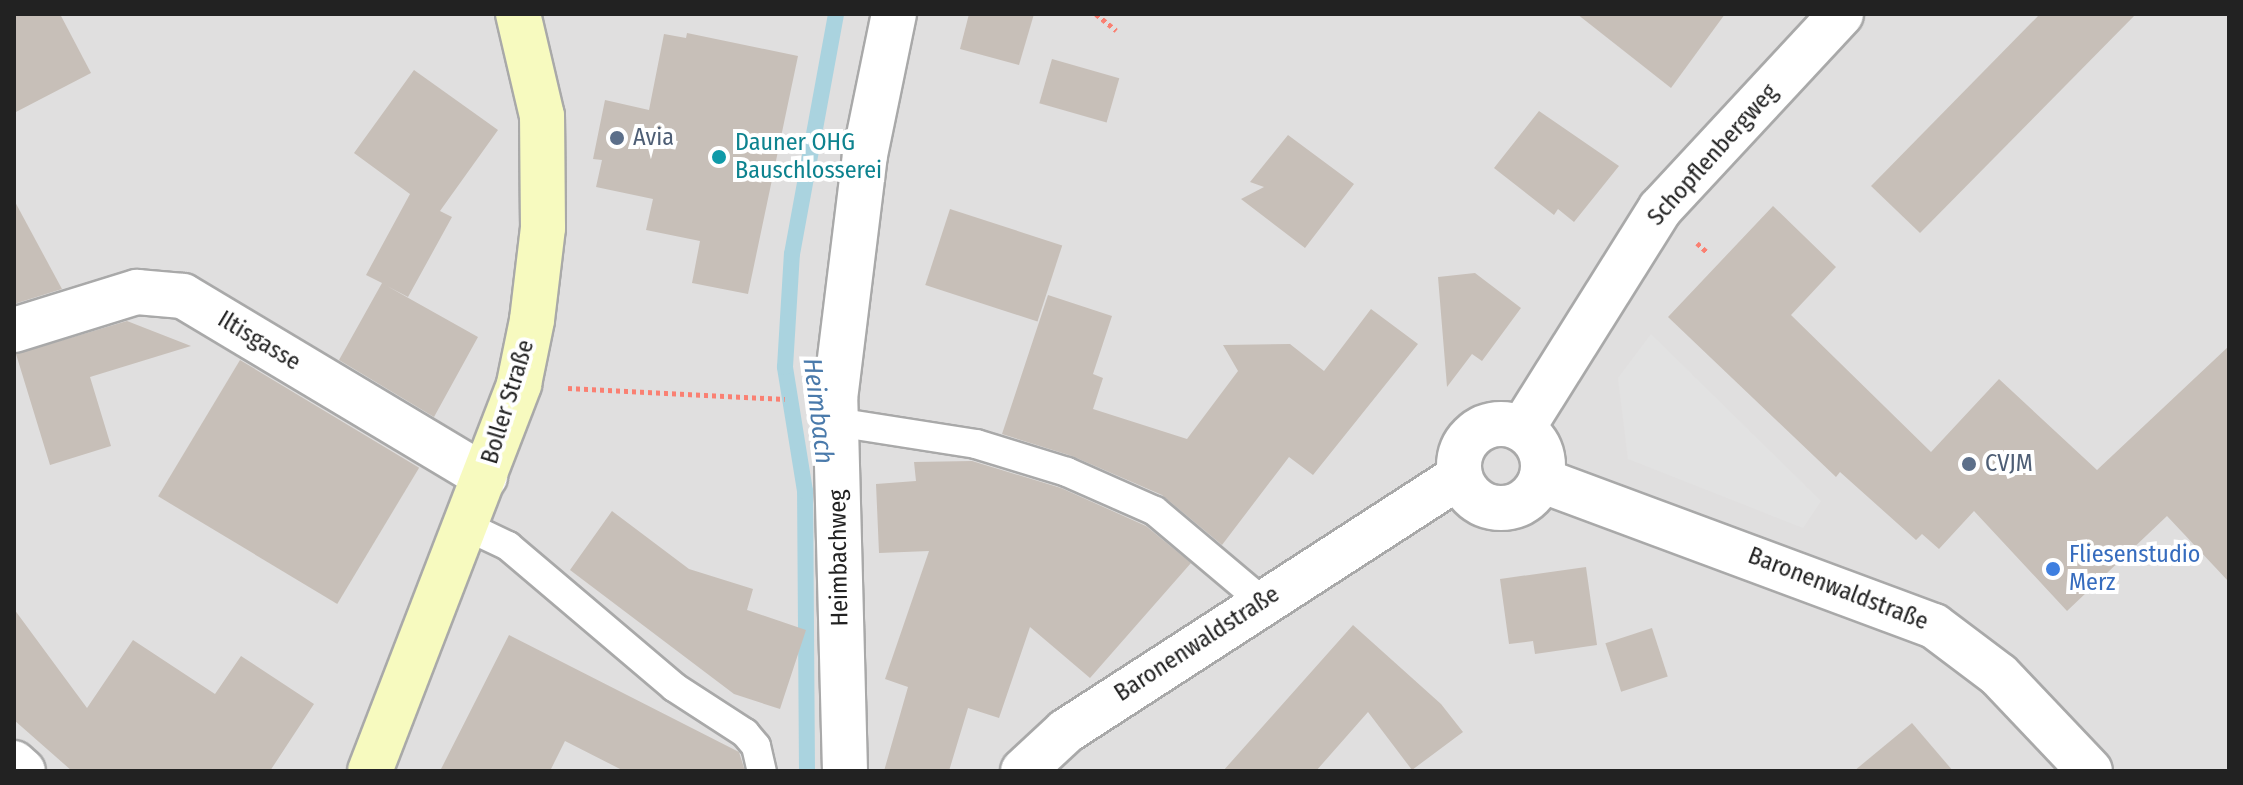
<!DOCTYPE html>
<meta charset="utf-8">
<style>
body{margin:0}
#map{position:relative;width:2243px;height:785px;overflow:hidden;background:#f2efe9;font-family:"Fira Sans Condensed",sans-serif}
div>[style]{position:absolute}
.residential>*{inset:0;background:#e0dfdf;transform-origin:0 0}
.parking>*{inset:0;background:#e2e2e2}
.stream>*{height:16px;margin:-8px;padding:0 8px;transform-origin:8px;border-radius:8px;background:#aad3df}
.building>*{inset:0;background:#c7bfb8;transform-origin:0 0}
.path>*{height:5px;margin-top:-2.5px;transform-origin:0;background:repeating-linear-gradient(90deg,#fa8072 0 4px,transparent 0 8px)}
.roads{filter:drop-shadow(2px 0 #a9a9a9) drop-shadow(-2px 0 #a9a9a9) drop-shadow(0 2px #a9a9a9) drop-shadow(0 -2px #a9a9a9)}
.service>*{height:28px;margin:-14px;padding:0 14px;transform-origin:14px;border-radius:14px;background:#fff}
.minor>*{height:44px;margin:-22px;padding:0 22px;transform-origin:22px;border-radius:22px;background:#fff}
.minor>.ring{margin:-22px;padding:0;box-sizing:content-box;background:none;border:44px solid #fff;border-radius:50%}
.secondary>*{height:44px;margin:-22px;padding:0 22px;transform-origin:22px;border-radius:22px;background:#f7fabf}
.dots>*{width:22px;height:22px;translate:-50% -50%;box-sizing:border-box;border:4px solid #fff;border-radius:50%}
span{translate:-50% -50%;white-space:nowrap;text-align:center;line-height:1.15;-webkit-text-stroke:8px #fff;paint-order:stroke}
.service-label{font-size:24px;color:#4e5e75}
.left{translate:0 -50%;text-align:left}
.culture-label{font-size:24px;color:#0d838f}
.street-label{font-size:24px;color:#222}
.shop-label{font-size:24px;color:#366cbe}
.water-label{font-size:26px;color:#4a7aab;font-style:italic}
.frame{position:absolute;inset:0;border:16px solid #222;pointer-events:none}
</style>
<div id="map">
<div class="residential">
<div style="left:14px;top:14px;width:2215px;height:757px"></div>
</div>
<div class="parking">
<div style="clip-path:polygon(1651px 334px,1821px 501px,1803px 528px,1628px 459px,1618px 378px)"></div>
</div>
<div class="stream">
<div style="left:807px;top:771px;width:280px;rotate:-90.4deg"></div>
<div style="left:805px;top:491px;width:126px;rotate:-99.2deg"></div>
<div style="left:785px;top:367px;width:113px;rotate:-86.5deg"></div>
<div style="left:792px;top:254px;width:244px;rotate:-79.6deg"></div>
</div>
<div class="building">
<div style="clip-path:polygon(14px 14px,60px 14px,91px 73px,14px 113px)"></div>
<div style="clip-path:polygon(969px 14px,1034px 14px,1019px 65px,960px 49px)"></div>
<div style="clip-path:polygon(1577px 14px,1725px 14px,1671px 88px)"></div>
<div style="clip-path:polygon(2040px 14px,2136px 14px,1920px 233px,1871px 186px)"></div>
<div style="clip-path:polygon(687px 33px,798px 56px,748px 294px,692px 283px,700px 241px,646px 230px,653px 199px,596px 187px,602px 160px,593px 159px,605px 100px,649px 110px,664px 34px,686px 38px)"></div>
<div style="left:1052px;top:59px;width:70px;height:46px;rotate:16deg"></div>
<div style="clip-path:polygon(414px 70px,498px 130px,440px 211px,452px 217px,408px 297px,387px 286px,478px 337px,434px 417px,339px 360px,382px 283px,366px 275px,410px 194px,414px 197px,354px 153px)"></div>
<div style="clip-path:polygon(1539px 111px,1619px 166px,1574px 222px,1558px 209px,1554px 215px,1494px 168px)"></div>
<div style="clip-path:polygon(1288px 135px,1354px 184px,1305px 248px,1241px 199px,1264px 187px,1250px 182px)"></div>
<div style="clip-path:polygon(14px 200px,62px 289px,14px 304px)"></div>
<div style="clip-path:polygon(1773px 206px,1836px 267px,1791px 315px,1931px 452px,1999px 379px,2097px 470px,2229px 346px,2229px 582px,2167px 516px,2067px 611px,1974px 511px,1939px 549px,1922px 534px,1916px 540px,1840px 472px,1836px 477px,1668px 317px)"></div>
<div style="left:950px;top:209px;width:118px;height:80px;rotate:18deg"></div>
<div style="clip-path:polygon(1475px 273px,1521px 308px,1482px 361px,1472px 354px,1447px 387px,1438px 277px)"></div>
<div style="clip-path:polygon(1048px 295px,1112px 316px,1093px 374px,1103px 378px,1093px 409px,1187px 439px,1238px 371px,1223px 345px,1290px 344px,1324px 371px,1371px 309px,1418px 344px,1313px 475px,1289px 457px,1222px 545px,1162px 495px,1072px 456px,1002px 434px)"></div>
<div style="clip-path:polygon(127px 321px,191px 346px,90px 377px,111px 446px,50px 465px,16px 354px)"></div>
<div style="left:240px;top:360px;width:209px;height:159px;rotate:31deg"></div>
<div style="clip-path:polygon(972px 461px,1061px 488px,1146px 526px,1191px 563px,1090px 678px,1030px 627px,999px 718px,968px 708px,949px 771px,884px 771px,908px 687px,885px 679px,929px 551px,879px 553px,876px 484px,916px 481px,914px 462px)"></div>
<div style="clip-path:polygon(612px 511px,689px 569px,753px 589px,747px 610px,806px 630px,780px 709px,734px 694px,570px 570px)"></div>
<div style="clip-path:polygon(1586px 567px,1597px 645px,1535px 654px,1533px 641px,1509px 644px,1500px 579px)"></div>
<div style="clip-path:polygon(14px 609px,87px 708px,133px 640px,215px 694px,241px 656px,314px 704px,270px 771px,72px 771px,14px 720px)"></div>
<div style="clip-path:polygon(1353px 625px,1441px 704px,1463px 732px,1412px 770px,1368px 712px,1316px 771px,1223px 771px)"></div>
<div style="left:1652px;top:628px;width:51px;height:49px;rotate:72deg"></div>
<div style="clip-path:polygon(509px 635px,739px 752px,745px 771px,624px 771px,565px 741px,550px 771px,440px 771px)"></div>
<div style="clip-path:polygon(1912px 723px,1953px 771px,1854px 771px)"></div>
</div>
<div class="path">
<div style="left:1096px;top:14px;width:26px;rotate:39deg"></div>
<div style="left:1697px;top:243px;width:15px;rotate:42deg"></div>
<div style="left:568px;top:388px;width:217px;rotate:2.9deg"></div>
</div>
<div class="roads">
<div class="service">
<div style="left:836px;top:422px;width:142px;rotate:8.9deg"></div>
<div style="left:976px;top:444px;width:95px;rotate:17.1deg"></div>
<div style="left:1067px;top:472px;width:96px;rotate:23.9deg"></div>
<div style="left:1155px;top:511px;width:140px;rotate:40.1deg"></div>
<div style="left:466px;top:526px;width:47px;rotate:25.5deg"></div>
<div style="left:508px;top:546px;width:218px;rotate:40.3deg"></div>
<div style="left:674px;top:687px;width:85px;rotate:32.9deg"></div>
<div style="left:745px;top:733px;width:17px;rotate:50deg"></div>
<div style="left:756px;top:746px;width:26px;rotate:77deg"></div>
</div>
<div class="minor">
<div style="left:14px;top:330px;width:129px;rotate:-17.2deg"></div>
<div style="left:137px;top:292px;width:46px;rotate:5deg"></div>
<div style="left:183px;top:296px;width:352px;rotate:30.9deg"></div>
<div class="ring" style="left:1459px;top:424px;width:40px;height:40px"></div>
<div style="left:1522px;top:429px;width:260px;rotate:-57.9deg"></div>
<div style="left:1660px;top:209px;width:266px;rotate:-47.1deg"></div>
<div style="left:1541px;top:480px;width:419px;rotate:20.4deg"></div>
<div style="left:1934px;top:626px;width:81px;rotate:37deg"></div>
<div style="left:1999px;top:675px;width:132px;rotate:46.5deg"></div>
<div style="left:14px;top:763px;width:12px;rotate:42deg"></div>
<div style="left:845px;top:771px;width:372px;rotate:-91.5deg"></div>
<div style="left:835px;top:399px;width:246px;rotate:-83deg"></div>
<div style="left:865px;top:155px;width:144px;rotate:-78.4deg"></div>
<div style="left:1023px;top:771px;width:59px;rotate:-42.9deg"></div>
<div style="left:1066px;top:731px;width:469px;rotate:-32.9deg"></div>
</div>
<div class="secondary">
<div style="left:370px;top:771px;width:415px;rotate:-68.9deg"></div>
<div style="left:519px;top:384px;width:65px;rotate:-78.5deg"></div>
<div style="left:532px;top:320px;width:93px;rotate:-83.2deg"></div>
<div style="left:543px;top:228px;width:112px;rotate:-90.5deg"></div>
<div style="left:542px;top:116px;width:105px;rotate:-103.2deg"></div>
</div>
</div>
<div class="dots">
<div style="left:617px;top:138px;background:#5c6f8a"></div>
<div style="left:719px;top:157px;background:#0f9aa8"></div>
<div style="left:1969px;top:464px;background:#5c6f8a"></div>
<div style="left:2053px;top:569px;background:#3f7fe0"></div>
</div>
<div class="service-label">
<span class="left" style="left:633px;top:138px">Avia</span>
<span class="left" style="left:1985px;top:464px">CVJM</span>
</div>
<div class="culture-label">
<span class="left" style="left:735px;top:157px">Dauner OHG<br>Bauschlosserei</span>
</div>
<div class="street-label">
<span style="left:1713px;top:155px;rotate:-48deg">Schopflenbergweg</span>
<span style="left:259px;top:341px;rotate:31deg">Iltisgasse</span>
<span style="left:508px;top:402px;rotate:-73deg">Boller Straße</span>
<span style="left:839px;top:558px;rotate:-91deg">Heimbachweg</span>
<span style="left:1838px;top:589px;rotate:21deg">Baronenwaldstraße</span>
<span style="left:1197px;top:644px;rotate:-33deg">Baronenwaldstraße</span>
</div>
<div class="shop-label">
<span class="left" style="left:2069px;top:569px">Fliesenstudio<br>Merz</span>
</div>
<div class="water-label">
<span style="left:818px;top:411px;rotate:83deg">Heimbach</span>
</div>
<div class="frame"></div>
</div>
